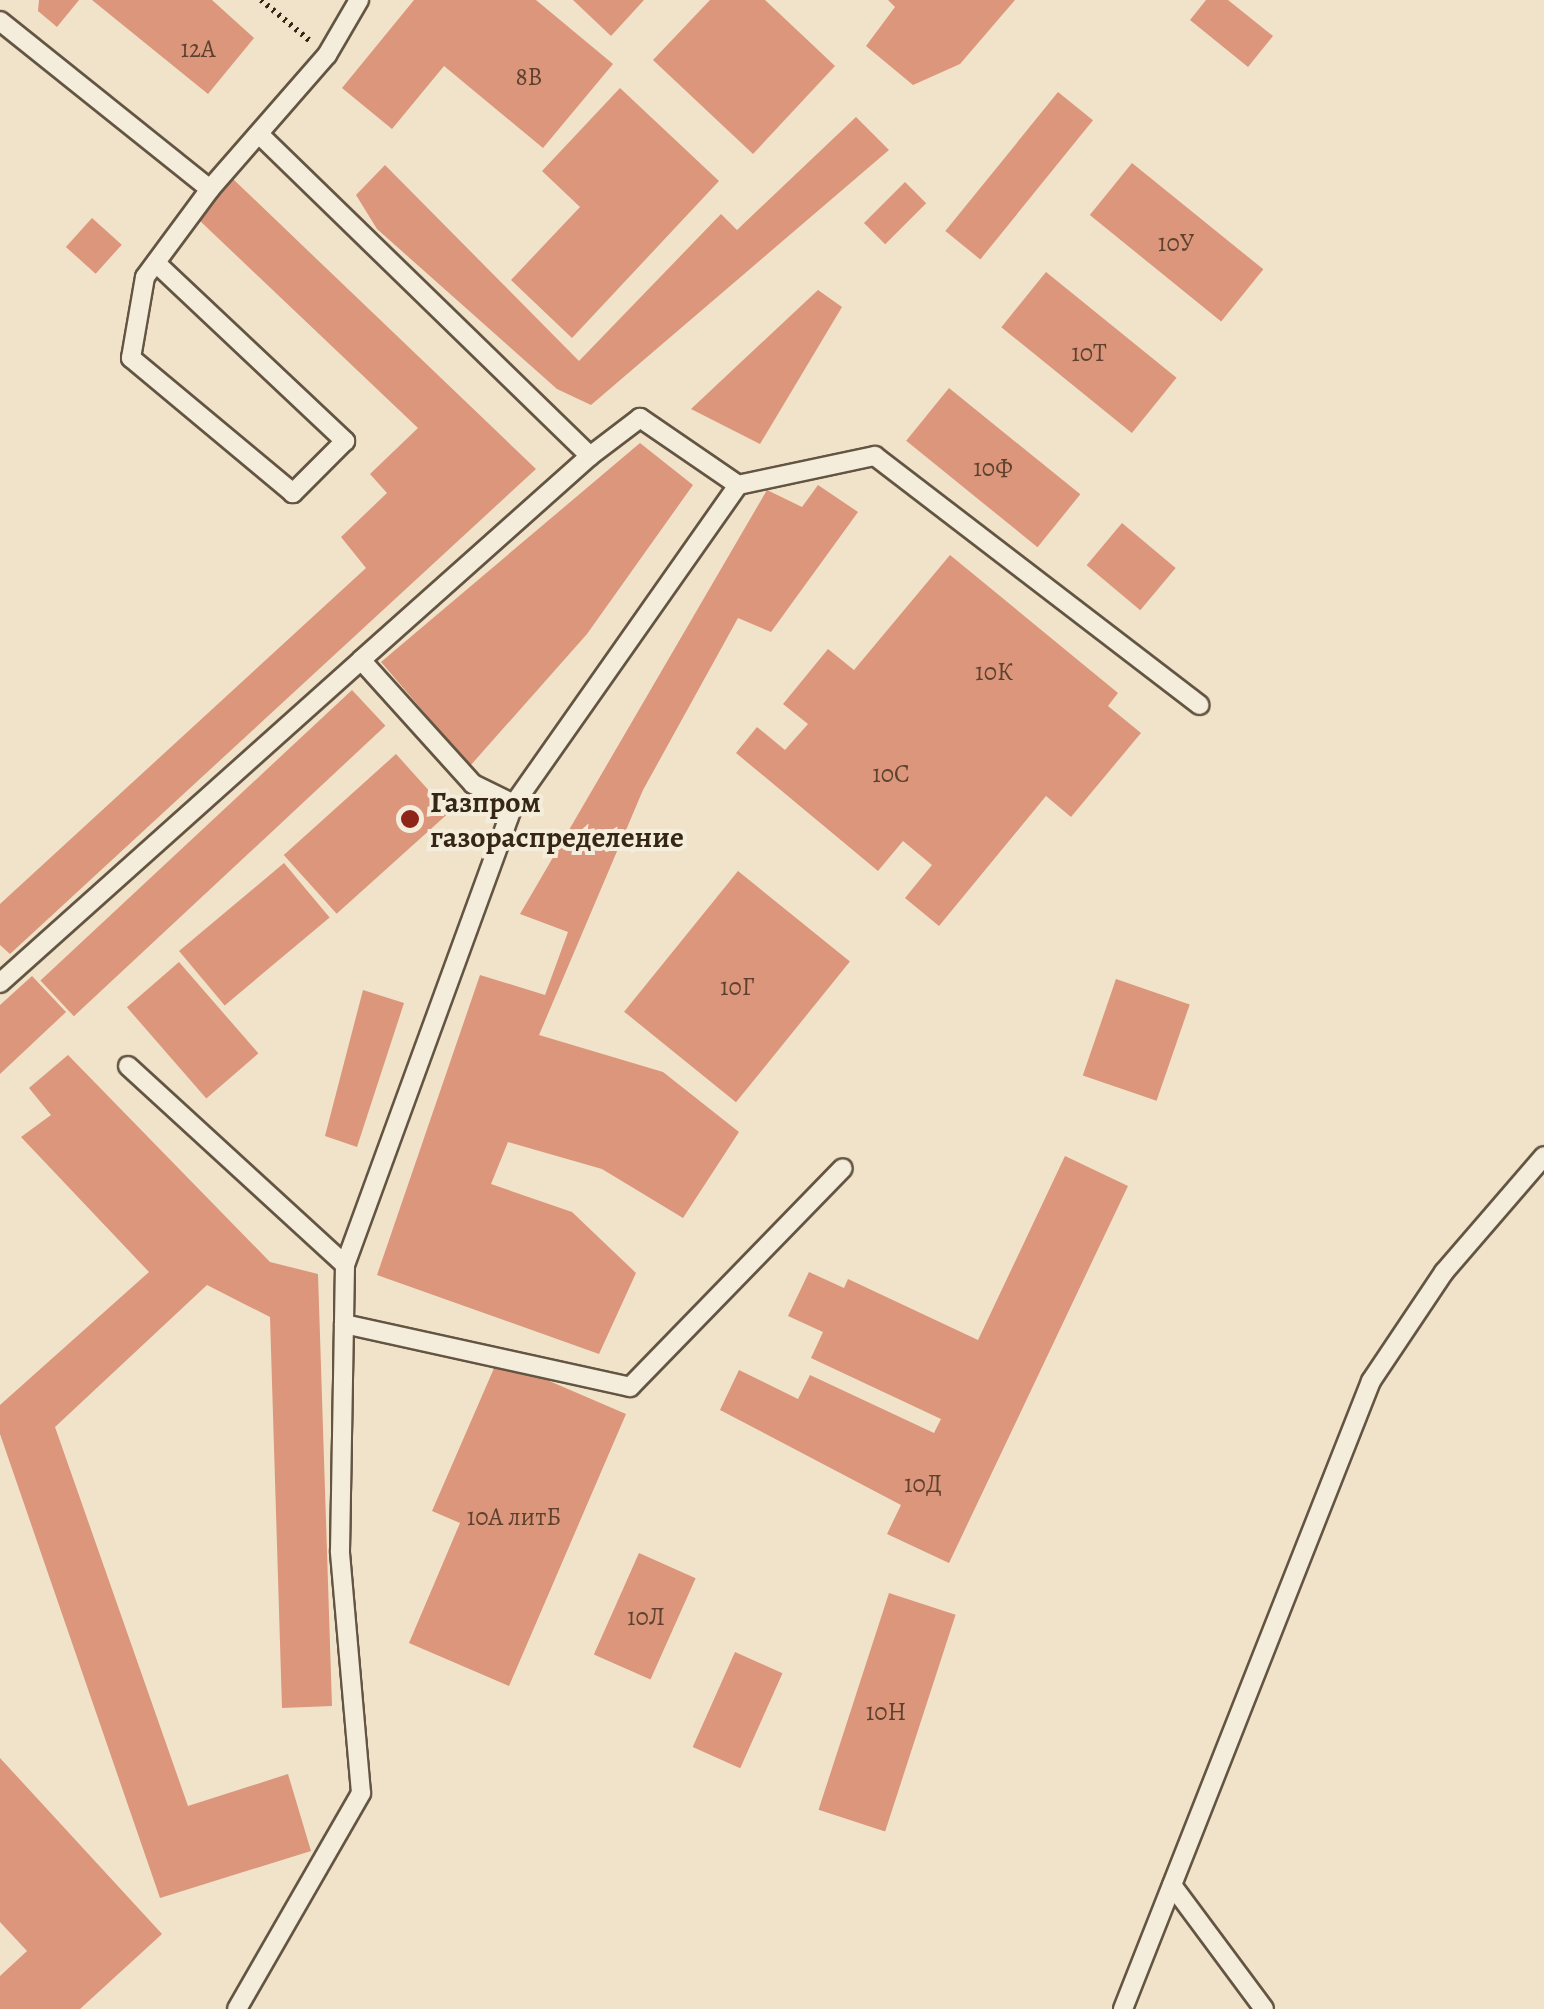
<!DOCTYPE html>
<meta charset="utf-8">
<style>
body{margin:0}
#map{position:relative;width:1544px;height:2009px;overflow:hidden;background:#f0e3c9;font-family:Alegreya,serif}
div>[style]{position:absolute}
.building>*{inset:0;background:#db967b;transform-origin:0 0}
.path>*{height:6px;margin-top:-3px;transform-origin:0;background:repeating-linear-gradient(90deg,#352616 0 2.5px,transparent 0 7.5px)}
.roads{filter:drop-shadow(2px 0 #645543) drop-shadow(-2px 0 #645543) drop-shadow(0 2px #645543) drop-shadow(0 -2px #645543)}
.lane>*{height:18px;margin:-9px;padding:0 9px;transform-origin:9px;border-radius:9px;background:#f5eddc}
.dots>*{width:28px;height:28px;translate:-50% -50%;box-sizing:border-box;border:5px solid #f5eddc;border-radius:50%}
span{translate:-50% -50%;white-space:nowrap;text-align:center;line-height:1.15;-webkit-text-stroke:8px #f5eddc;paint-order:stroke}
.number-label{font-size:25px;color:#5e422f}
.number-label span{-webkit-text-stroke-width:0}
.poi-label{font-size:30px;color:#352616;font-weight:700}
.left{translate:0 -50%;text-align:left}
</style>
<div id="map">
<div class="building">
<div style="clip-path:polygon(39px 0,79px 0,57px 27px,38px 11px)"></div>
<div style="clip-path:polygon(92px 0,212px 0,254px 38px,208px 94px)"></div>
<div style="clip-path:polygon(414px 0,536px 0,613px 64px,543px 148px,444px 66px,392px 129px,342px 88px)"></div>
<div style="clip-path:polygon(573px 0,644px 0,611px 36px)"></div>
<div style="clip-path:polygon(710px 0,765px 0,835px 66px,753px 154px,653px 60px)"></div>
<div style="clip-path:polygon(888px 0,1015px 0,960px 64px,913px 85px,866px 46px,895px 7px)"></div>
<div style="clip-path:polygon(1206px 0,1228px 0,1273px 36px,1248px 67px,1190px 20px)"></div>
<div style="clip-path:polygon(620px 88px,719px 181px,572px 338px,511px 280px,580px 207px,542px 171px)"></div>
<div style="left:1058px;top:92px;width:45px;height:179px;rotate:39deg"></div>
<div style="clip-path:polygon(856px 117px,889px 150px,591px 405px,557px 389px,377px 229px,356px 195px,385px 165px,579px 361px,721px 214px,737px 230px)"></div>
<div style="left:1132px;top:163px;width:169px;height:67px;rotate:39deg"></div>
<div style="clip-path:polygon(233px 179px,536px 469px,10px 954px,0 945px,0 904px,366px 568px,341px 537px,387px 493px,370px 474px,418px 428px,199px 220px)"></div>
<div style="left:905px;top:182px;width:30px;height:58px;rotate:45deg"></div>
<div style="left:92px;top:218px;width:40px;height:39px;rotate:42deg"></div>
<div style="left:1046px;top:272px;width:168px;height:71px;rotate:39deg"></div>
<div style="clip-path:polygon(818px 290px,842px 307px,760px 444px,691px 409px)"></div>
<div style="left:949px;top:388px;width:169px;height:68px;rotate:39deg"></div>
<div style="clip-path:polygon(640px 443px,693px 485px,587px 634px,470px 766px,381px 662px)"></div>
<div style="clip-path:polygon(818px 485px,858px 512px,771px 632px,738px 618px,643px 790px,539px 1035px,663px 1072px,739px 1132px,683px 1218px,602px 1169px,508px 1142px,491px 1184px,572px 1212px,636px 1273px,599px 1354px,377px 1275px,480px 975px,545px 995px,568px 932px,520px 914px,767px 490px,802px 507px)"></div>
<div style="left:1122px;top:523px;width:70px;height:55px;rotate:40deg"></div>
<div style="clip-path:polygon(950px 555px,1118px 693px,1108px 706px,1141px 733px,1071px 817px,1046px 796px,939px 926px,905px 898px,932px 865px,903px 841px,878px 871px,736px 753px,757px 727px,785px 750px,808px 724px,783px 704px,828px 649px,854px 670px)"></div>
<div style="left:352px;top:690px;width:49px;height:426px;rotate:47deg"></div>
<div style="left:396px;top:754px;width:79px;height:151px;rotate:48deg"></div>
<div style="left:284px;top:863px;width:71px;height:137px;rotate:50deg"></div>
<div style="left:738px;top:871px;width:144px;height:181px;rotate:39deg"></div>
<div style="left:179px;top:962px;width:121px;height:69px;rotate:49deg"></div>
<div style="clip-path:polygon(32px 976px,66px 1012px,0 1074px,0 1005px)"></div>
<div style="left:1116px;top:979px;width:78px;height:102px;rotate:19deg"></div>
<div style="clip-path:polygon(363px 990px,404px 1003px,357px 1147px,325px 1136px)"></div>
<div style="clip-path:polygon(68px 1055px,270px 1262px,318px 1274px,332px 1706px,282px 1708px,270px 1317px,207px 1285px,55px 1427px,188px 1806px,288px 1774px,311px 1851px,160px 1898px,0 1434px,0 1405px,149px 1272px,21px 1137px,51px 1115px,29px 1088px)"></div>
<div style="clip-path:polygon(1065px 1156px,1128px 1186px,949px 1563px,887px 1534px,901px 1505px,720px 1410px,739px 1370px,798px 1399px,810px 1375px,934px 1433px,941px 1419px,811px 1358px,823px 1332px,788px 1316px,809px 1272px,844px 1288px,848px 1279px,978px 1340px)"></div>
<div style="clip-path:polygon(498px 1359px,626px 1414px,509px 1686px,409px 1643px,460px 1523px,432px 1511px)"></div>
<div style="left:639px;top:1553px;width:62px;height:111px;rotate:24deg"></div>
<div style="left:889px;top:1593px;width:70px;height:228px;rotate:18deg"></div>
<div style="left:735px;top:1652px;width:52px;height:104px;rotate:24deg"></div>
<div style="clip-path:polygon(0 1758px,162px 1934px,80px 2009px,0 2009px,0 1976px,27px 1951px,0 1922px)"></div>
</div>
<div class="path">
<div style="left:261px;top:0;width:64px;rotate:39.9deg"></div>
</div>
<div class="roads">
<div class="lane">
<div style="left:0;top:21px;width:269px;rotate:38.7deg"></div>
<div style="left:156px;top:263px;width:260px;rotate:43.3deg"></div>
<div style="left:345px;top:441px;width:74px;rotate:135deg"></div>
<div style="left:293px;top:493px;width:211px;rotate:-140.2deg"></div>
<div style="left:131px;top:358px;width:82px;rotate:-80.2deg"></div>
<div style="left:145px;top:277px;width:109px;rotate:-53.5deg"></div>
<div style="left:210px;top:189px;width:178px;rotate:-48.9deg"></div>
<div style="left:327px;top:55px;width:64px;rotate:-59.8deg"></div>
<div style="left:738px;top:485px;width:140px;rotate:-12deg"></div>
<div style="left:875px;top:456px;width:409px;rotate:37.5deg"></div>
<div style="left:514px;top:804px;width:46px;rotate:-154deg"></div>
<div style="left:473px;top:784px;width:167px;rotate:-132.1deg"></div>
<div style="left:361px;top:660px;width:307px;rotate:-41.7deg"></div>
<div style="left:0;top:983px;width:484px;rotate:-41.8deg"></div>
<div style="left:128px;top:1066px;width:294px;rotate:42.5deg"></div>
<div style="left:344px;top:1324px;width:293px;rotate:12.4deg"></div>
<div style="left:630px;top:1387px;width:305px;rotate:-45.8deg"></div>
<div style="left:1172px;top:1885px;width:154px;rotate:53.4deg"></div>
<div style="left:237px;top:2009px;width:249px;rotate:-60.1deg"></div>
<div style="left:361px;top:1793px;width:243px;rotate:-95deg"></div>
<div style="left:340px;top:1551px;width:286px;rotate:-89deg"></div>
<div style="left:345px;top:1265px;width:491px;rotate:-69.9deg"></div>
<div style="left:514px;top:804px;width:390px;rotate:-54.9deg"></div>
<div style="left:738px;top:485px;width:119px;rotate:-145.6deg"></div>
<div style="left:640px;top:418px;width:63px;rotate:142.8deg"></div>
<div style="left:590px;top:456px;width:462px;rotate:-135.8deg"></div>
<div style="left:1123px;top:2009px;width:675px;rotate:-68.45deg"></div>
<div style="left:1371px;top:1381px;width:131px;rotate:-56.2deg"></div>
<div style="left:1444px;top:1272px;width:153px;rotate:-49.2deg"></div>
</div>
</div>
<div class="dots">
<div style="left:410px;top:819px;background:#8f2418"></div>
</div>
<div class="number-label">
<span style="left:198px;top:49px">12А</span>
<span style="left:529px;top:77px">8В</span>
<span style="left:1176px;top:243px">10У</span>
<span style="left:1089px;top:353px">10Т</span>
<span style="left:993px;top:468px">10Ф</span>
<span style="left:994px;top:672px">10К</span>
<span style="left:891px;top:774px">10С</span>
<span style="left:737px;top:987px">10Г</span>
<span style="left:923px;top:1484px">10Д</span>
<span style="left:514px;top:1517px">10А литБ</span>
<span style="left:646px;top:1617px">10Л</span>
<span style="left:886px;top:1712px">10Н</span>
</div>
<div class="poi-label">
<span class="left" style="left:430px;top:819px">Газпром<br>газораспределение</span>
</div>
</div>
